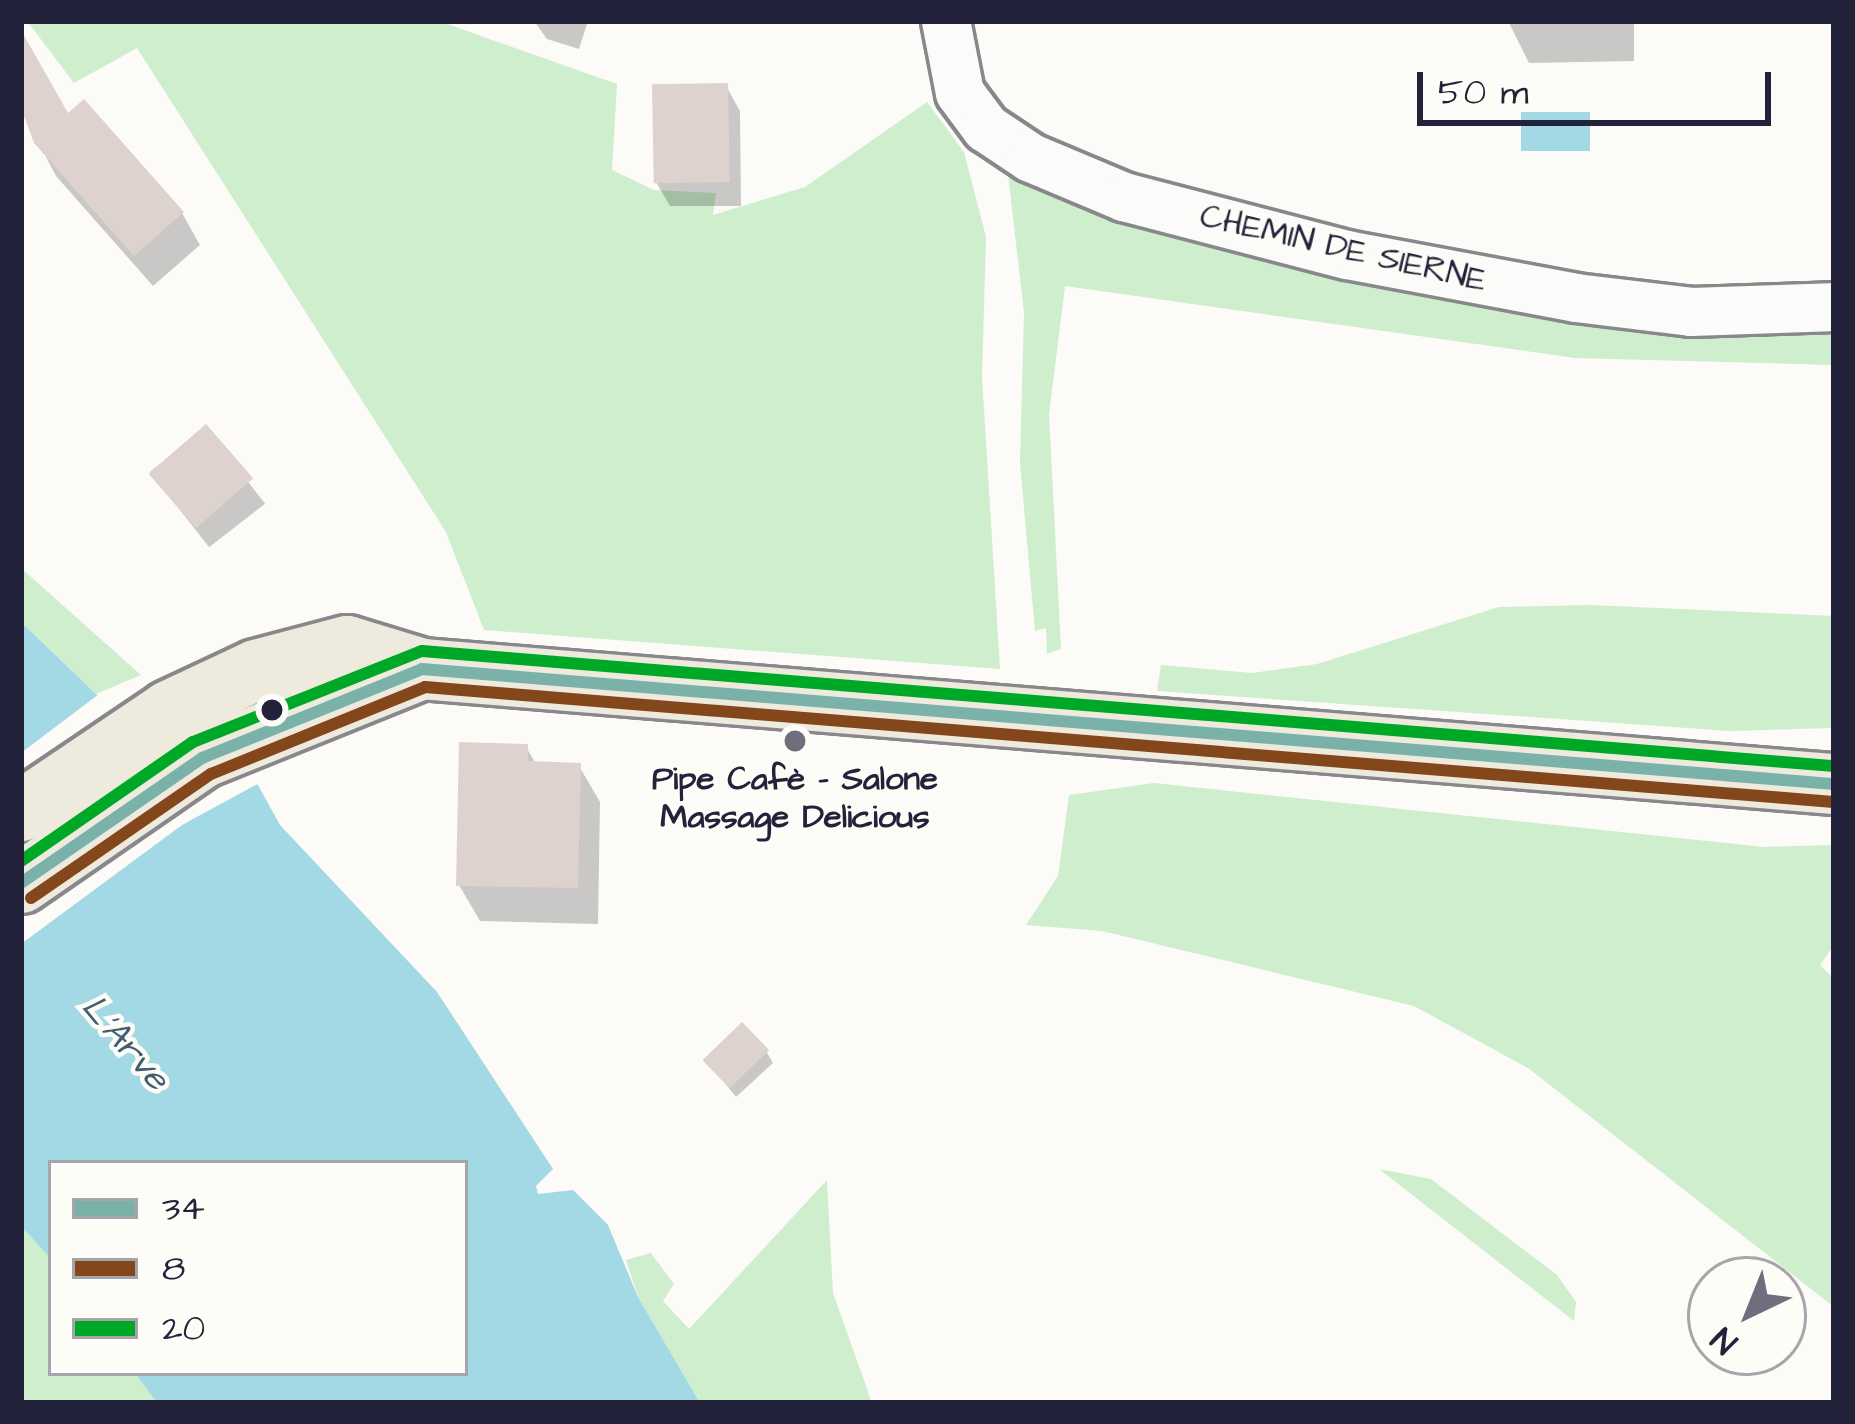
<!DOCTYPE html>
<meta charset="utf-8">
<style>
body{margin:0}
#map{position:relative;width:1855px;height:1424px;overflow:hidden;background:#fcfbf8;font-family:"Architects Daughter",sans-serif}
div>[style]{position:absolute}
.green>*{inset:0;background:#ceeecd}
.water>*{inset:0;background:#a3d9e4;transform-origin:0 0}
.pier>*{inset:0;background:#fcfbf8}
.shadow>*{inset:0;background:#0003;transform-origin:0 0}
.building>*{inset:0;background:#ded2cf;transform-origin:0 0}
.roads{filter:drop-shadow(3px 0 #88888c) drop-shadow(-3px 0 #88888c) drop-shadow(0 3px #88888c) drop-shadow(0 -3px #88888c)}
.minor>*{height:48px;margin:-24px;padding:0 24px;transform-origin:24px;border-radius:24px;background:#fbfbf9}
.major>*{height:60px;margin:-30px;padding:0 30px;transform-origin:30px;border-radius:30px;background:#eeeade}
.bus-1>*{height:12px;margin:-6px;padding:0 6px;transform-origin:6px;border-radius:6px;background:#7ab2aa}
.bus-2>*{height:12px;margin:-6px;padding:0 6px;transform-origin:6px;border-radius:6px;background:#84471c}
.bus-3>*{height:12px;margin:-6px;padding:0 6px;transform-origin:6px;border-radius:6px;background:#00a828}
.dots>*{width:33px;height:33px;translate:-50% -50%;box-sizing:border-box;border:6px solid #fdfcf7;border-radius:50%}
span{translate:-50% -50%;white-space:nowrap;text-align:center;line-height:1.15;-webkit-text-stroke:9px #fdfcf7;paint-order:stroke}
.street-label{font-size:33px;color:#22223b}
.poi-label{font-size:33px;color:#22223b;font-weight:700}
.water-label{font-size:36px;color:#425d73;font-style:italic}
.frame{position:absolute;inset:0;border:24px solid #22223b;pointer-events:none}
.legend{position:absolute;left:48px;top:1160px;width:420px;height:216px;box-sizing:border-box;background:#fdfcf7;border:3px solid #a5a5ac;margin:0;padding:15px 21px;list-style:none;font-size:36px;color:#22223b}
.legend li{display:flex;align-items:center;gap:24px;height:60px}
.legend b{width:60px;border:3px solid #a5a5ac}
.north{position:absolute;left:1687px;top:1256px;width:120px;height:120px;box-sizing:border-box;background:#fdfcf7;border:3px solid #a5a5ac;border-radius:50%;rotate:223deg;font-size:33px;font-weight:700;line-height:48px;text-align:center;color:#22223b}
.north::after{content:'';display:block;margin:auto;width:42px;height:54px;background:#6e6e7d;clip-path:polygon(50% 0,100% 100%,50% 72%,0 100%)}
.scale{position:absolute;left:1417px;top:72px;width:354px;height:54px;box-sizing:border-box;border:6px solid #22223b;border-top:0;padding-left:15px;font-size:36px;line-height:42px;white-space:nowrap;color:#22223b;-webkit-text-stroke:9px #fdfcf7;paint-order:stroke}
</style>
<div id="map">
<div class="green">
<div style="clip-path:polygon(27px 21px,439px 21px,617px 84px,612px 170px,654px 190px,716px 193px,713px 215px,805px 187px,927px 102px,964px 152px,986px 237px,982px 377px,1000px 669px,484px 630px,446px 532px,137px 48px,74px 83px)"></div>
<div style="clip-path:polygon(1007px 166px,1683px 331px,1834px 331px,1834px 365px,1575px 358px,1065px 286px,1049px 414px,1061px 649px,1047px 654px,1046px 628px,1035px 631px,1020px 463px,1024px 312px)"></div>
<div style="clip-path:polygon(21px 568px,141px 675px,96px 694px,21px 622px)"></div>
<div style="clip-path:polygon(1590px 605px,1834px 616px,1834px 728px,1730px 731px,1157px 691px,1161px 665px,1252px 673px,1317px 664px,1499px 607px)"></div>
<div style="clip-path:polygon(1154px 783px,1764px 847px,1834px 845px,1834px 945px,1820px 965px,1834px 979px,1834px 1307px,1528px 1068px,1414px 1006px,1102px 931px,1026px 925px,1058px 876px,1069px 795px)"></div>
<div style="clip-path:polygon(1379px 1169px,1431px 1179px,1557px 1275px,1576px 1302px,1574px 1321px)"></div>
<div style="clip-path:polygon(827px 1180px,833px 1293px,872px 1403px,700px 1403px,638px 1297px,626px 1260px,651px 1253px,674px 1284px,663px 1301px,689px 1329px)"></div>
<div style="clip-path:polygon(21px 1226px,51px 1259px,51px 1373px,135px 1373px,157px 1403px,21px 1403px)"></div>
</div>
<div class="water">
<div style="left:1521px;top:112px;width:69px;height:39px"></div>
<div style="clip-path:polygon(21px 622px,96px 694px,258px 785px,280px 825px,437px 992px,553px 1169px,536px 1186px,538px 1194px,573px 1190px,608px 1225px,638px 1297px,700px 1403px,157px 1403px,135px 1373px,465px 1373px,465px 1163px,51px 1163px,51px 1259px,21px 1226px)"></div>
</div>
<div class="pier">
<div style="clip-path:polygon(103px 691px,263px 781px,182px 825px,21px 944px,21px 753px)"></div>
</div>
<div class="shadow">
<div style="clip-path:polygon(534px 21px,588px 21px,579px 49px,547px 39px)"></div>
<div style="clip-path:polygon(1508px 21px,1634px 21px,1634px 61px,1529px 63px)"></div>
<div style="clip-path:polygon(21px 61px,67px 118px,182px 213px,200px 245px,153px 286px,56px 176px,21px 109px)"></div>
<div style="clip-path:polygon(726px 86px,740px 111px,741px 206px,670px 206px,656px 182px)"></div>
<div style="left:206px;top:428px;width:96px;height:71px;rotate:52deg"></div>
<div style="clip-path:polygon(526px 747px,536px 764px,579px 766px,600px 802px,598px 924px,480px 921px,459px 885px)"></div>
<div style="clip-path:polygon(766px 1051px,773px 1063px,736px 1097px,706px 1060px)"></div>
</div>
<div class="building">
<div style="clip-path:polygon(21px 30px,68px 113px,84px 99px,184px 212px,134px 256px,34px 143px,21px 108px)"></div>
<div style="left:728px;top:83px;width:99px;height:76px;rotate:89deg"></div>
<div style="left:206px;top:424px;width:72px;height:76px;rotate:49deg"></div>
<div style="clip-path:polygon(459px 742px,528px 744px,528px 761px,581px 763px,578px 888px,456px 886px)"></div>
<div style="left:742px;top:1022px;width:39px;height:55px;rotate:46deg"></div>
</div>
<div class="roads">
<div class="minor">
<div style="left:946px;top:21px;width:73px;rotate:79deg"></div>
<div style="left:960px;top:93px;width:44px;rotate:53.4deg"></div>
<div style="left:986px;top:128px;width:54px;rotate:33.7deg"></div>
<div style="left:1031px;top:158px;width:101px;rotate:22.8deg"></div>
<div style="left:1124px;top:197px;width:230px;rotate:14.6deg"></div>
<div style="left:1347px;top:255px;width:233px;rotate:10.6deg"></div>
<div style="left:1576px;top:298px;width:116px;rotate:6.9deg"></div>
<div style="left:1691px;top:312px;width:143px;rotate:-2deg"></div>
</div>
<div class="major">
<div style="left:21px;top:811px;width:179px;rotate:-34deg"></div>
<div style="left:169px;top:711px;width:96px;rotate:-25.2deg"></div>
<div style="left:256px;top:670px;width:94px;rotate:-14.8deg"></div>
<div style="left:347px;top:646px;width:78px;rotate:17deg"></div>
<div style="left:422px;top:669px;width:1417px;rotate:4.66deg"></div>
<div style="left:21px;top:883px;width:220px;rotate:-34.6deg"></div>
<div style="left:202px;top:758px;width:237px;rotate:-22deg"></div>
</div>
</div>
<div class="bus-1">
<div style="left:21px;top:883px;width:220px;rotate:-34.6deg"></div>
<div style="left:202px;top:758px;width:237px;rotate:-22deg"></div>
<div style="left:422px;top:669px;width:1417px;rotate:4.66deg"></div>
</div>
<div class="bus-2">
<div style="left:31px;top:898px;width:219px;rotate:-34.6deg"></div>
<div style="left:211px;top:774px;width:231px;rotate:-22.1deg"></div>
<div style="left:425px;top:687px;width:1413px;rotate:4.67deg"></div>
</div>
<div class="bus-3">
<div style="left:21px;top:861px;width:209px;rotate:-34.7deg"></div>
<div style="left:193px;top:742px;width:246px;rotate:-21.7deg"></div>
<div style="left:422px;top:651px;width:1417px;rotate:4.66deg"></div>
</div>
<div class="dots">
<div style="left:272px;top:710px;background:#22223b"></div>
<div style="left:795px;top:741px;background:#6e6e7d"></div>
</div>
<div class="street-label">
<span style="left:1343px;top:249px;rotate:13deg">CHEMIN DE SIERNE</span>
</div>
<div class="poi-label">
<span style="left:795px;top:799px">Pipe Cafè - Salone<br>Massage Delicious</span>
</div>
<div class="water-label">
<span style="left:125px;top:1043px;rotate:49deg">L'Arve</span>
</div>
<div class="frame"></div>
<ul class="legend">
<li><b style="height:15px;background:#7ab2aa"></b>34</li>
<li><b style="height:15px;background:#84471c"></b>8</li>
<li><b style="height:15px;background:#00a828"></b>20</li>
</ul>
<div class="north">N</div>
<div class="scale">50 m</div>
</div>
